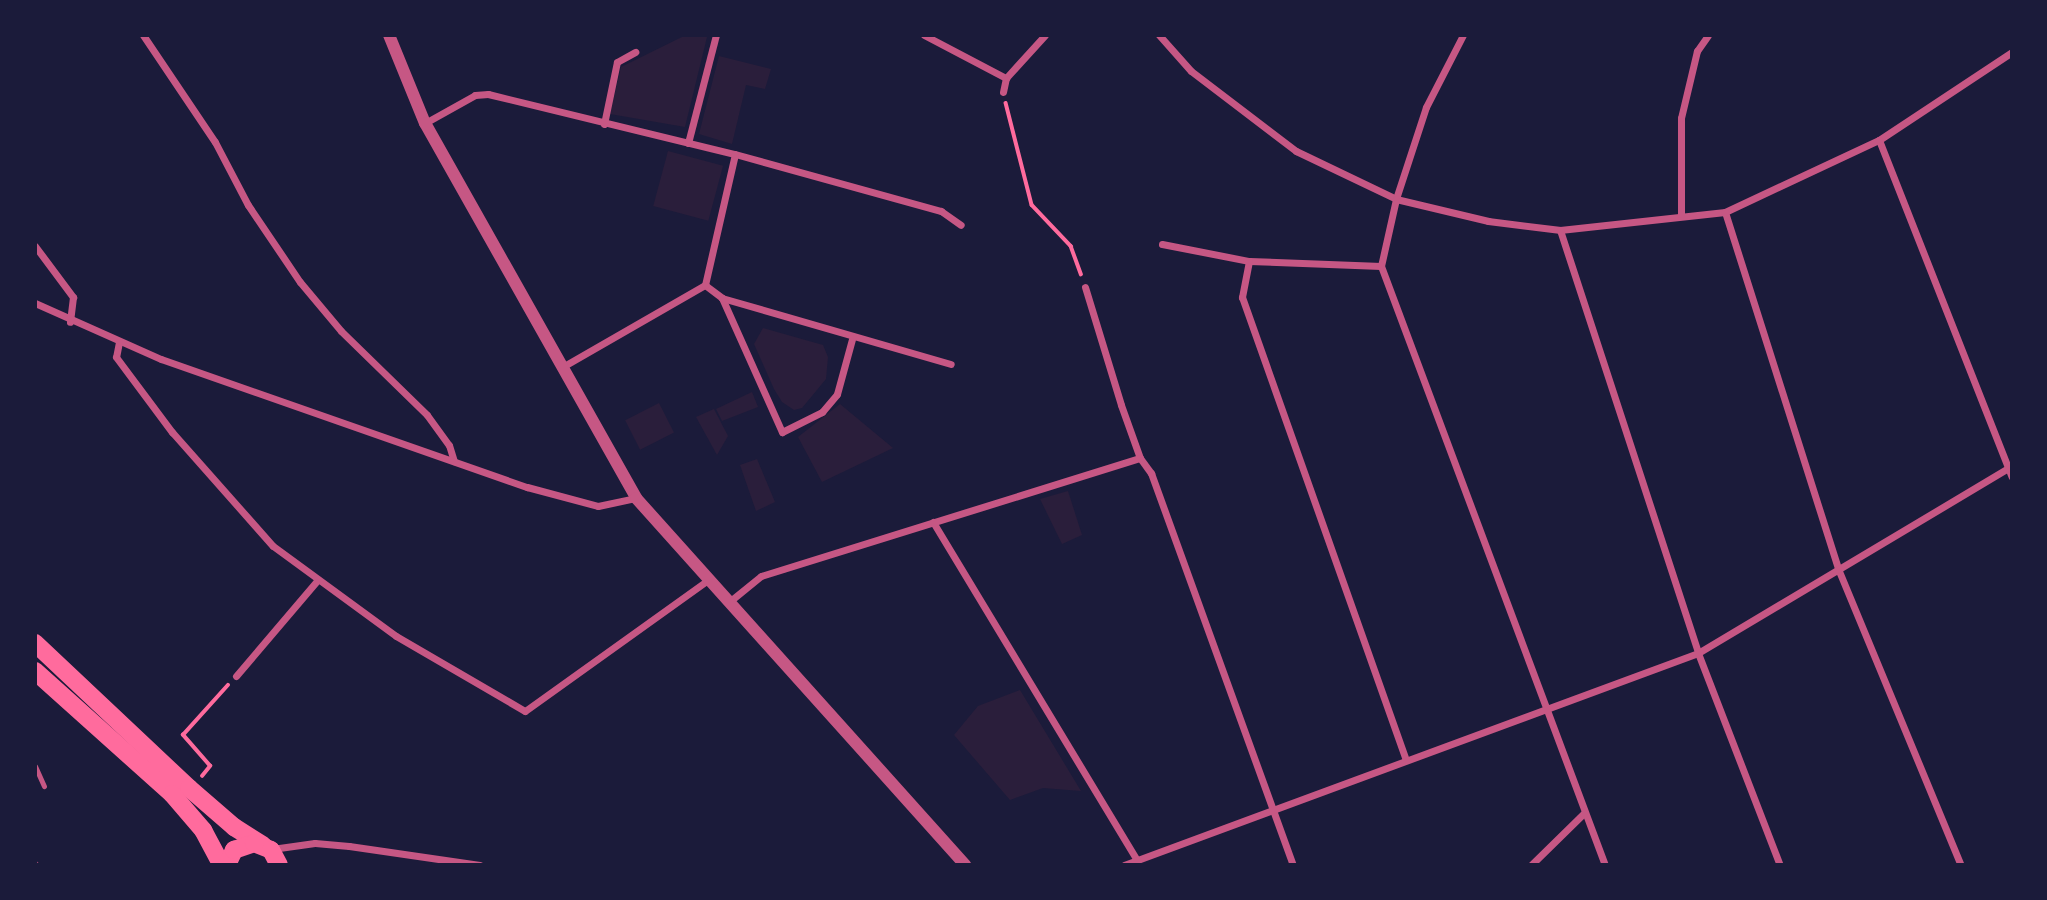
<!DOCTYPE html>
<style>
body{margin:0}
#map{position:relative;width:2047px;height:900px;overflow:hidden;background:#1b1b3a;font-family:Arial,sans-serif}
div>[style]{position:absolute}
.green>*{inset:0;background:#2a1e3b;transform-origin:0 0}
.path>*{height:3.5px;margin:-1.75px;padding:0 1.75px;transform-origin:1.75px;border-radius:1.75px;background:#ff6b9d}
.service>*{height:5px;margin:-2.5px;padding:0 2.5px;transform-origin:2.5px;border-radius:2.5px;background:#c65784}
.minor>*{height:7px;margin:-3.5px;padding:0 3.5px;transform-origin:3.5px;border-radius:3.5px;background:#c65784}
.tertiary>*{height:12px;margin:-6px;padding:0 6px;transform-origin:6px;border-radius:6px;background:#c65784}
.primary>*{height:18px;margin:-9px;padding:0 9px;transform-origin:9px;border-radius:9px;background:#ff6b9d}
.rail>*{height:5px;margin:-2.5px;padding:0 2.5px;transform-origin:2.5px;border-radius:2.5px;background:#a44b75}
span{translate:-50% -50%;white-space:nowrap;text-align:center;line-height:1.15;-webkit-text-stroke:5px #1b1b3a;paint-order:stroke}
.frame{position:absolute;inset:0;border:37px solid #1b1b3a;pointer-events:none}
</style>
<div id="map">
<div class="green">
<div style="clip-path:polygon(686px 35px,707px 37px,685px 127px,610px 114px,621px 67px)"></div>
<div style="clip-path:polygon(719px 56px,771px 69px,765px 89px,746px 85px,732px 144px,699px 134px)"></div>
<div style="left:668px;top:151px;width:57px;height:57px;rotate:15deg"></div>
<div style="clip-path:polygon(763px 328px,823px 345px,828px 357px,826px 379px,802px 408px,794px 410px,782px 402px,774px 389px,754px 344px)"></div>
<div style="clip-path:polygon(752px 392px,758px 407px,722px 421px,716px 409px)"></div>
<div style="left:659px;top:403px;width:33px;height:38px;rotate:63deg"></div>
<div style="clip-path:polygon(840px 404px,893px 448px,822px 482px,798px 437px)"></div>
<div style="clip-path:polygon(714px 409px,728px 436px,717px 455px,696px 417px)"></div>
<div style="clip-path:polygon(757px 459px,775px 502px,756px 511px,740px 465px)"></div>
<div style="clip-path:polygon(1068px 491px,1082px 535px,1062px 544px,1040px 499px)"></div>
<div style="clip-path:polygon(1020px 690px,1081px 791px,1043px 788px,1010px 800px,954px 735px,978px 706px)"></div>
</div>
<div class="path">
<div style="left:1006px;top:103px;width:105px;rotate:75.7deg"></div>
<div style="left:1032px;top:205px;width:57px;rotate:46.4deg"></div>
<div style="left:1071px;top:246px;width:30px;rotate:70deg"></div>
<div style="left:202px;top:776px;width:13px;rotate:-51deg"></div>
<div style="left:210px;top:766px;width:41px;rotate:-131.1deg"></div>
<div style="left:183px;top:735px;width:67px;rotate:-48deg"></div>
</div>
<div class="service">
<div style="left:35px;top:766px;width:22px;rotate:66deg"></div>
</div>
<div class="minor">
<div style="left:143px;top:35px;width:129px;rotate:56.1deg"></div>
<div style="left:215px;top:142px;width:71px;rotate:62.4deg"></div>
<div style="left:248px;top:205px;width:93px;rotate:56deg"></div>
<div style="left:300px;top:282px;width:64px;rotate:50.1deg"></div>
<div style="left:341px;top:331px;width:120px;rotate:44.3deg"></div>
<div style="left:427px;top:415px;width:37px;rotate:54deg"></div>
<div style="left:449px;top:445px;width:17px;rotate:73deg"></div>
<div style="left:924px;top:35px;width:93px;rotate:27.7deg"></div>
<div style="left:1159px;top:35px;width:48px;rotate:48.4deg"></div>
<div style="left:1191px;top:71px;width:132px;rotate:37.3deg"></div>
<div style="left:1296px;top:151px;width:111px;rotate:25.6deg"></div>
<div style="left:1396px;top:199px;width:95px;rotate:13.4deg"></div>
<div style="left:1488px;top:221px;width:73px;rotate:7.1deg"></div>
<div style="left:1560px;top:230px;width:166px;rotate:-6.2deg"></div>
<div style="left:1725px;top:212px;width:170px;rotate:-25.1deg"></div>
<div style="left:1879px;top:140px;width:159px;rotate:-33.5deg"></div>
<div style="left:1463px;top:35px;width:81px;rotate:117.2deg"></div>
<div style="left:1426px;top:107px;width:97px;rotate:108.1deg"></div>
<div style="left:1396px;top:199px;width:69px;rotate:102.6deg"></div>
<div style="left:1381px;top:266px;width:640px;rotate:69.5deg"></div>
<div style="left:1003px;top:92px;width:14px;rotate:-78deg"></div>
<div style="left:1006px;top:78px;width:58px;rotate:-47.8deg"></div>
<div style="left:425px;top:123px;width:57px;rotate:-29.2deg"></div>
<div style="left:475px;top:95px;width:13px;rotate:-4deg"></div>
<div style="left:488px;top:94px;width:254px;rotate:13.7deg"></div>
<div style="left:735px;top:154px;width:214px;rotate:15.5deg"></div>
<div style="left:941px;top:211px;width:24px;rotate:35deg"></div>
<div style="left:604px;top:124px;width:63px;rotate:-78.2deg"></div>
<div style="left:617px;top:62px;width:21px;rotate:-29deg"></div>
<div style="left:1879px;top:140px;width:362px;rotate:68.5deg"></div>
<div style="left:688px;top:143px;width:112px;rotate:-75.5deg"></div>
<div style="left:1725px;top:212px;width:377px;rotate:72.4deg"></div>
<div style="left:1839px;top:571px;width:318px;rotate:67.5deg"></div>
<div style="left:1681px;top:214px;width:96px;rotate:-90deg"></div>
<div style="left:1681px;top:118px;width:69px;rotate:-76.6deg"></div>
<div style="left:1697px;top:51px;width:19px;rotate:-55deg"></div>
<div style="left:1560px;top:230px;width:445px;rotate:71.9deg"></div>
<div style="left:1698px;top:653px;width:227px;rotate:68.9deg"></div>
<div style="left:1162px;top:244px;width:89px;rotate:11.1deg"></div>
<div style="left:35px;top:246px;width:64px;rotate:53.3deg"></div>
<div style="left:73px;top:297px;width:25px;rotate:97deg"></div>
<div style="left:1381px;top:266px;width:132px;rotate:-177.8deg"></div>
<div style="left:1249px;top:261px;width:37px;rotate:101deg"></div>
<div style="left:1242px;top:297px;width:491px;rotate:70.5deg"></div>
<div style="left:705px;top:285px;width:21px;rotate:37deg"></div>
<div style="left:722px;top:298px;width:147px;rotate:65.9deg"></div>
<div style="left:782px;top:432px;width:45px;rotate:-26.6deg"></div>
<div style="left:822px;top:412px;width:23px;rotate:-50deg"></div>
<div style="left:837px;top:394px;width:57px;rotate:-74.7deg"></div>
<div style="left:1085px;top:287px;width:123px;rotate:73deg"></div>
<div style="left:1121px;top:405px;width:56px;rotate:70.3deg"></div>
<div style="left:1140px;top:458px;width:19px;rotate:54deg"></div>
<div style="left:1151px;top:473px;width:417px;rotate:70.1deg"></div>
<div style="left:722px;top:298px;width:238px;rotate:16.1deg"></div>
<div style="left:35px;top:303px;width:138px;rotate:24deg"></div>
<div style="left:161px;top:359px;width:388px;rotate:19.3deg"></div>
<div style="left:527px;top:487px;width:73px;rotate:15deg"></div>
<div style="left:598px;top:506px;width:39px;rotate:-12deg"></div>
<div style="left:119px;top:342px;width:15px;rotate:101deg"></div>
<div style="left:116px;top:357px;width:94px;rotate:53.3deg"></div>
<div style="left:172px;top:432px;width:152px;rotate:48.5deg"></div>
<div style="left:273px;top:546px;width:152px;rotate:36.2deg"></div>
<div style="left:396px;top:636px;width:149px;rotate:30.2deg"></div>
<div style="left:525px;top:711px;width:225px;rotate:-35.6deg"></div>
<div style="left:564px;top:366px;width:163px;rotate:-29.9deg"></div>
<div style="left:705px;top:285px;width:134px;rotate:-77.1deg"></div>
<div style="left:933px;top:522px;width:395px;rotate:58.9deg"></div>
<div style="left:729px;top:602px;width:41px;rotate:-39.1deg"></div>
<div style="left:761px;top:576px;width:397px;rotate:-17.3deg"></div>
<div style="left:236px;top:676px;width:123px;rotate:-49.6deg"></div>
<div style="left:272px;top:849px;width:43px;rotate:-7.9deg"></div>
<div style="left:315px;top:843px;width:34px;rotate:5deg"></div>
<div style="left:349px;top:846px;width:132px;rotate:8.3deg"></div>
<div style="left:1124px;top:865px;width:612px;rotate:-20.27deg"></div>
<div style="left:1698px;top:653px;width:365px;rotate:-30.8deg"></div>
<div style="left:1531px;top:865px;width:74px;rotate:-44.5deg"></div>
</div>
<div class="tertiary">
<div style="left:389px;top:35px;width:95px;rotate:67.8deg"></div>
<div style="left:425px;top:123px;width:430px;rotate:60.6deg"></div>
<div style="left:636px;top:498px;width:493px;rotate:48.1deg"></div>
</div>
<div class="primary">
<div style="left:35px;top:643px;width:212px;rotate:43.3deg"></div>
<div style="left:189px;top:788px;width:60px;rotate:40.9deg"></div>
<div style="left:234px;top:827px;width:34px;rotate:32deg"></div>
<div style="left:35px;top:671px;width:184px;rotate:41.9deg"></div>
<div style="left:172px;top:794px;width:48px;rotate:49.3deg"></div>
<div style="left:203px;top:830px;width:40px;rotate:62deg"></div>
<div style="left:227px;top:865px;width:17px;rotate:-65deg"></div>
<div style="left:234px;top:850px;width:21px;rotate:-19deg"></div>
<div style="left:254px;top:843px;width:18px;rotate:22deg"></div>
<div style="left:271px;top:850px;width:17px;rotate:62deg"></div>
</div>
<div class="rail">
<div style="left:35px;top:863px;width:3px;rotate:45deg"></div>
</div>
<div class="frame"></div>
</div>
